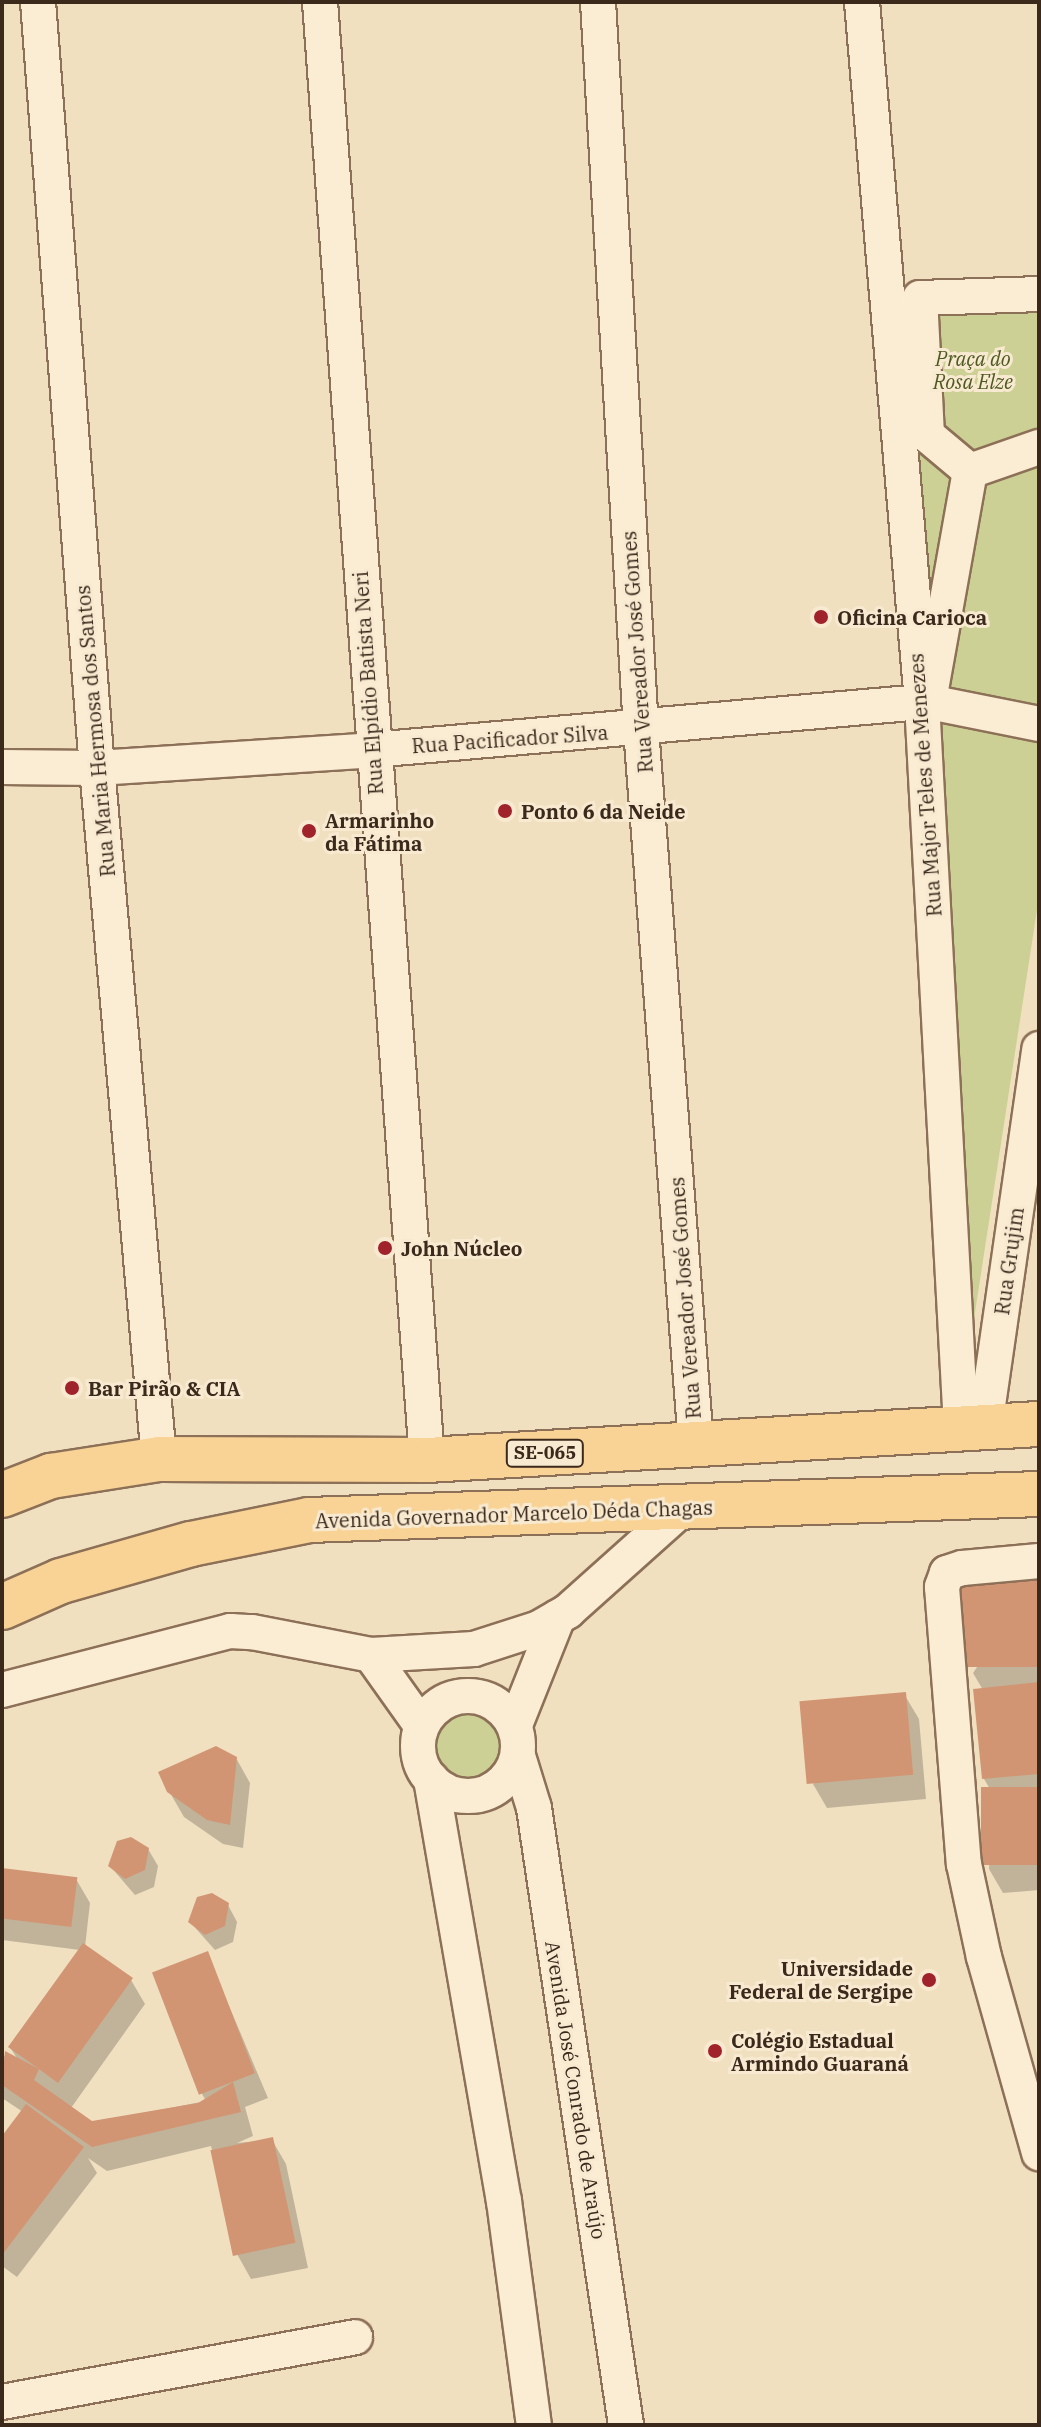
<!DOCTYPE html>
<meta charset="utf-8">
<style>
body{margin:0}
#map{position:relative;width:1041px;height:2427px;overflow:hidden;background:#f1e0c0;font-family:"IBM Plex Serif",serif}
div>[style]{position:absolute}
.green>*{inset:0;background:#cdd094}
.round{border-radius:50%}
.shadow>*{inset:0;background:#0003}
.building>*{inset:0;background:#d29573;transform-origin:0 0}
.roads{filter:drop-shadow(2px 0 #8c7057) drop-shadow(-2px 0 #8c7057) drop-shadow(0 2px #8c7057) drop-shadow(0 -2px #8c7057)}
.minor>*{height:34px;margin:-17px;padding:0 17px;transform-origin:17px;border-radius:17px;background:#fbedd4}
.minor>.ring{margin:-17px;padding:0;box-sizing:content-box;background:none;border:34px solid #fbedd4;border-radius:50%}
.major>*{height:44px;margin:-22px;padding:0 22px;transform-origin:22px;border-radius:22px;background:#f8d395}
.dots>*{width:22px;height:22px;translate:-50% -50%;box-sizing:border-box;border:4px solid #f8ead1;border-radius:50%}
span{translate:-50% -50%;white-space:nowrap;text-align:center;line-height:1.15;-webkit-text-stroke:6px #f8ead1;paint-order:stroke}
.shield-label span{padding:2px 6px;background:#f8ead1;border:2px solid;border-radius:6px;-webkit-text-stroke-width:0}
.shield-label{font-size:18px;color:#3b291c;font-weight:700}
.park-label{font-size:20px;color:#4e5921;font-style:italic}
.poi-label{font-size:20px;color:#3b291c;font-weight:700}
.left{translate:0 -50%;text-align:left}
.right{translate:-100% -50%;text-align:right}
.street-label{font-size:20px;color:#3b291c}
.frame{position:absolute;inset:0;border:4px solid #3b291c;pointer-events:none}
</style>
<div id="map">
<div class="green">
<div style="clip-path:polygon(1039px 297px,1039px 897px,974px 1319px,900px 304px)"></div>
<div class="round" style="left:436px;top:1711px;width:66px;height:66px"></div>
</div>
<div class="shadow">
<div style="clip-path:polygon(1039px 1577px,1039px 1890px,1003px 1893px,989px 1869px,993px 1794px,984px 1779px,983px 1690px,973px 1673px)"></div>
<div style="clip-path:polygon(904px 1694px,919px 1719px,926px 1799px,827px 1808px,813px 1784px)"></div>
<div style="clip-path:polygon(236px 1758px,250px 1783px,243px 1848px,223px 1844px,184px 1817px,169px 1791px)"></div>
<div style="clip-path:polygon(148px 1849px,158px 1866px,154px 1887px,135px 1895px,110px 1866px)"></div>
<div style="clip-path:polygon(2px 1870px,76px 1879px,90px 1903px,85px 1947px,131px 1980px,145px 2004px,71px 2108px,92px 2123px,206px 2101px,202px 2094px,207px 1954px,268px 2098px,245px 2107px,253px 2136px,237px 2143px,272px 2140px,286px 2164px,308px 2268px,251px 2279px,237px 2254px,211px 2146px,107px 2171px,88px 2158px,97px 2173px,17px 2277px,2px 2266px,2px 2140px,23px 2112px,2px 2098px,2px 2059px,6px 2054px,18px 2060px,10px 2047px,80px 1950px,2px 1940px)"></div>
<div style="clip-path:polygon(228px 1905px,237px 1922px,233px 1942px,215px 1950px,190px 1922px)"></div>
</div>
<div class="building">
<div style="left:1039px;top:1575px;width:92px;height:77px;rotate:90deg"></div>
<div style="clip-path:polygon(1039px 1682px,1039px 1774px,982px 1779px,973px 1689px)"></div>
<div style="left:906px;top:1692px;width:83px;height:107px;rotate:85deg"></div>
<div style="clip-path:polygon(216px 1746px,237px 1757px,230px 1825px,207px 1820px,167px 1792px,158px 1772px)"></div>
<div style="left:1039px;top:1787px;width:78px;height:58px;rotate:90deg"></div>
<div style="clip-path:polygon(131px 1837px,149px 1848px,145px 1870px,125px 1879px,108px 1866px,117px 1841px)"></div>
<div style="left:2px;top:1868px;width:76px;height:50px;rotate:7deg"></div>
<div style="clip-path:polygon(212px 1893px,229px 1903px,225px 1926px,205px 1935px,188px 1922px,197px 1897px)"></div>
<div style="clip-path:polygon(83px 1943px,133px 1978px,58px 2083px,39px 2069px,34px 2080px,92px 2121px,198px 2103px,233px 2082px,241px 2112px,92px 2147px,2px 2085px,5px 2051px,39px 2069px,8px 2047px)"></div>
<div style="left:208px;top:1951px;width:131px;height:60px;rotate:69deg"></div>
<div style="clip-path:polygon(26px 2104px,84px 2147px,2px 2255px,2px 2136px)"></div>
<div style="left:273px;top:2137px;width:108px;height:64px;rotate:78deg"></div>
</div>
<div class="roads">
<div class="minor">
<div style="left:38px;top:2px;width:768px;rotate:85.6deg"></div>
<div style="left:97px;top:768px;width:694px;rotate:84.87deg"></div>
<div style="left:320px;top:2px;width:1462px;rotate:85.8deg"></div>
<div style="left:598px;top:2px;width:728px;rotate:86.62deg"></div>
<div style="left:641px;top:729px;width:717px;rotate:85.6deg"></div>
<div style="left:862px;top:2px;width:703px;rotate:85.1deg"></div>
<div style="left:922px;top:702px;width:725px;rotate:86.92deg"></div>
<div style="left:970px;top:471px;width:235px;rotate:100.1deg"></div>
<div style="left:929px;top:702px;width:112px;rotate:11.3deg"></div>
<div style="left:970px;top:471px;width:56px;rotate:-140.1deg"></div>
<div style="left:927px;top:435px;width:137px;rotate:-92.9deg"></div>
<div style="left:920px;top:298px;width:119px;rotate:-1.9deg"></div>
<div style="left:970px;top:471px;width:73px;rotate:-19.2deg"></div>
<div style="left:2px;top:767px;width:95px;rotate:0.6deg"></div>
<div style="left:97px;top:768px;width:276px;rotate:-3.7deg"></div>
<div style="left:372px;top:750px;width:552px;rotate:-4.99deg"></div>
<div style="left:985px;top:1426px;width:381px;rotate:-81.8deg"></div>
<div style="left:1039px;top:1561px;width:77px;rotate:174.8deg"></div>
<div style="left:962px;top:1568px;width:16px;rotate:162deg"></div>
<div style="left:947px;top:1573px;width:15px;rotate:110deg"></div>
<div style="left:942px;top:1587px;width:278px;rotate:85.5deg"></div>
<div style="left:964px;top:1864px;width:95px;rotate:77.9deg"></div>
<div style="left:984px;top:1957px;width:204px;rotate:74.3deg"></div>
<div style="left:371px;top:1655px;width:103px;rotate:-3.3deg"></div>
<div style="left:474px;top:1649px;width:68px;rotate:-17.9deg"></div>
<div style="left:539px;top:1628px;width:34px;rotate:-30deg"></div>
<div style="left:568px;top:1611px;width:153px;rotate:-41.8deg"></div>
<div style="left:2px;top:1690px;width:236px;rotate:-14.5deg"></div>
<div style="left:230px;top:1631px;width:22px;rotate:3deg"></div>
<div style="left:252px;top:1632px;width:121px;rotate:10.9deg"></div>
<div style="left:371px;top:1655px;width:86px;rotate:54.5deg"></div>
<div class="ring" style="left:418px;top:1696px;width:66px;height:66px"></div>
<div style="left:515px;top:1725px;width:116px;rotate:-68.3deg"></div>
<div style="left:518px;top:1756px;width:54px;rotate:72.9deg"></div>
<div style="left:534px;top:1808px;width:624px;rotate:81.52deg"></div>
<div style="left:431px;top:1779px;width:428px;rotate:80.2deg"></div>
<div style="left:504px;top:2201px;width:226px;rotate:82.4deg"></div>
<div style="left:2px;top:2402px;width:359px;rotate:-10.4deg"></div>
</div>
<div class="major">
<div style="left:2px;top:1495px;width:53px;rotate:-21.2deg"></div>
<div style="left:51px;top:1476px;width:109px;rotate:-8.9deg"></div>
<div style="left:159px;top:1459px;width:268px;rotate:0.2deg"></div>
<div style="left:427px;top:1460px;width:613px;rotate:-3.37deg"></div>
<div style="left:2px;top:1607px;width:64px;rotate:-23.8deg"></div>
<div style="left:61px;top:1581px;width:135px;rotate:-15.9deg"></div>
<div style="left:191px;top:1544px;width:120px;rotate:-11.5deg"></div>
<div style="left:309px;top:1520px;width:730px;rotate:-2.04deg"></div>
</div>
</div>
<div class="dots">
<div style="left:821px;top:617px;background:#a0222b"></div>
<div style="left:505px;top:811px;background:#a0222b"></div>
<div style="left:309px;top:831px;background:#a0222b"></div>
<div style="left:385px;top:1248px;background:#a0222b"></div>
<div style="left:72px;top:1388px;background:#a0222b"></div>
<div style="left:929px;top:1980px;background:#a0222b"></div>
<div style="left:715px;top:2051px;background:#a0222b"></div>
</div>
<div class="shield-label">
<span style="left:545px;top:1453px">SE-065</span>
</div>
<div class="park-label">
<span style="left:973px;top:370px">Praça do<br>Rosa Elze</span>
</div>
<div class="poi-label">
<span class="left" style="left:837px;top:617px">Oficina Carioca</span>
<span class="left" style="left:521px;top:811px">Ponto 6 da Neide</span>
<span class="left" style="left:325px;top:832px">Armarinho<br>da Fátima</span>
<span class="left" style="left:401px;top:1248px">John Núcleo</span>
<span class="left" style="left:88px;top:1388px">Bar Pirão &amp; CIA</span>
<span class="right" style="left:913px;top:1980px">Universidade<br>Federal de Sergipe</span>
<span class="left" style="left:731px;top:2052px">Colégio Estadual<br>Armindo Guaraná</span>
</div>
<div class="street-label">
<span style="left:637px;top:652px;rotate:-94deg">Rua Vereador José Gomes</span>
<span style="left:368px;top:683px;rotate:-94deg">Rua Elpídio Batista Neri</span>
<span style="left:95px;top:731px;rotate:-95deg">Rua Maria Hermosa dos Santos</span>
<span style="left:510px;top:739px;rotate:-4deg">Rua Pacificador Silva</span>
<span style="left:925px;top:785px;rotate:-94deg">Rua Major Teles de Menezes</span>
<span style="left:1009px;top:1261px;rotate:-82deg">Rua Grujim</span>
<span style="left:685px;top:1298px;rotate:-94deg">Rua Vereador José Gomes</span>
<span style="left:514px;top:1514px;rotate:-2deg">Avenida Governador Marcelo Déda Chagas</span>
<span style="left:576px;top:2090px;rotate:81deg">Avenida José Conrado de Araújo</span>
</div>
<div class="frame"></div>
</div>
